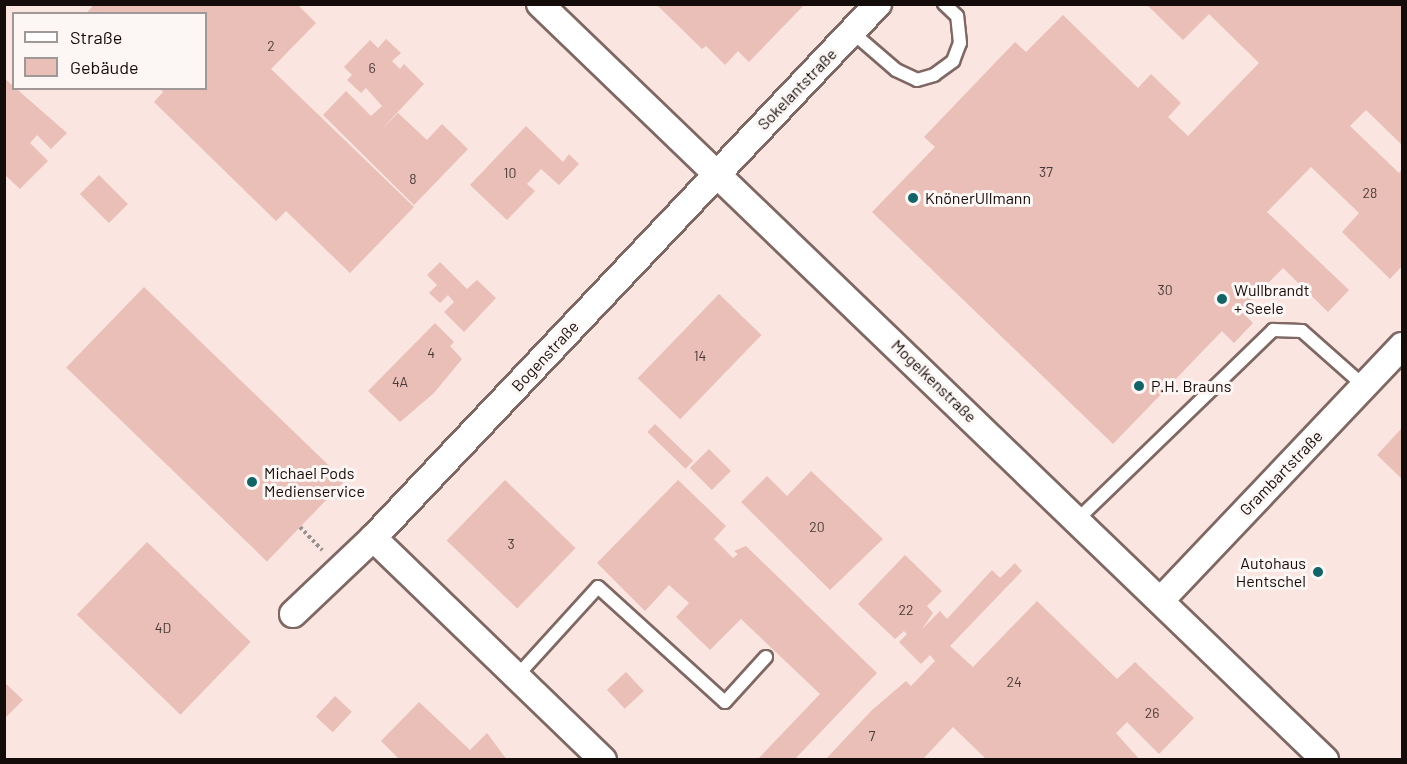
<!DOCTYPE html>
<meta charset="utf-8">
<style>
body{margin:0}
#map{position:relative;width:1407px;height:764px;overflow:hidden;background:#fcf6f5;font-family:Barlow,sans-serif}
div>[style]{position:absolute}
.built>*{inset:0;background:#fae5e1}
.building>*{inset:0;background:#e9bfb7;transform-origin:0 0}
.path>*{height:4px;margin-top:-2px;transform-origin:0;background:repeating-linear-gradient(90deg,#98918f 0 3px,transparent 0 6px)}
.roads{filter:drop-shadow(2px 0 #7f6864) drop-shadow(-2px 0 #7f6864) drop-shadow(0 2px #7f6864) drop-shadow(0 -2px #7f6864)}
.service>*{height:12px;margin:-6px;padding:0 6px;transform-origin:6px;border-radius:6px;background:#fff}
.minor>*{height:26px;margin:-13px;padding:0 13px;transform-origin:13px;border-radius:13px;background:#fff}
.dots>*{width:16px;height:16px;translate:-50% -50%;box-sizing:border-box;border:3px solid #fcf6f5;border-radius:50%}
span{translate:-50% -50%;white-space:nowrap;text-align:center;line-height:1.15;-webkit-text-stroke:6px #fcf6f5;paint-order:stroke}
.number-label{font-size:14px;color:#493935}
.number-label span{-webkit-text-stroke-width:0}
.street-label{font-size:16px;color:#140c0a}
.poi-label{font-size:16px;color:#140c0a}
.left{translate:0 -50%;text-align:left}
.right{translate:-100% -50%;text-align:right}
.frame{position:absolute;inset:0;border:6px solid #140c0a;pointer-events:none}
.legend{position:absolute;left:12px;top:12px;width:195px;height:78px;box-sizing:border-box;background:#fcf6f5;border:2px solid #9f9897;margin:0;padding:8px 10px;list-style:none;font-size:18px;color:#140c0a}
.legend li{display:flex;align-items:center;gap:12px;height:30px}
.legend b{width:30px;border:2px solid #9f9897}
</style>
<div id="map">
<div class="built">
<div style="clip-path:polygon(evenodd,4px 5px,1402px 5px,1402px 759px,5px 759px,4px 5px,14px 14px,206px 14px,206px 88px,14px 88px,14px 14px)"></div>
</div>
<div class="building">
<div style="clip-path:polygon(94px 4px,297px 4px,316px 23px,271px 69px,414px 207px,350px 273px,286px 211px,276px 221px,154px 102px,163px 92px,160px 88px,206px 88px,206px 14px,86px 14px)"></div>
<div style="clip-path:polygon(656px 4px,805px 4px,749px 62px,738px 51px,725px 65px,706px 46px,702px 49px)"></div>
<div style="clip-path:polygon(1146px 4px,1402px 4px,1402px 145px,1366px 110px,1350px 126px,1399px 173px,1402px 169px,1402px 266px,1390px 279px,1342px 232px,1359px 213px,1311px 167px,1267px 212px,1349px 290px,1328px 312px,1283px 268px,1241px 311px,1253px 323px,1234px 343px,1222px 331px,1113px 444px,872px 212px,935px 147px,924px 137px,1015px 42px,1026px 52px,1063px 15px,1138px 88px,1151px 74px,1181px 103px,1168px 117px,1188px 136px,1259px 63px,1209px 14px,1183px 40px)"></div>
<div style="clip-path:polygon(386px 39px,401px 53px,392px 61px,400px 69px,404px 64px,424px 84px,380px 131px,398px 113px,427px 140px,442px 124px,468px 149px,414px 205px,323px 115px,346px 91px,371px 116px,382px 106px,366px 88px,361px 93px,347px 80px,352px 75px,344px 67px,370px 40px,378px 48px)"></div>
<div style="clip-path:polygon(4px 78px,67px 133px,51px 149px,37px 135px,30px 143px,48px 161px,20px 189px,4px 174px)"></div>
<div style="clip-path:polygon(526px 126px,563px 162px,569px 154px,579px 164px,559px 185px,541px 169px,527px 184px,535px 191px,507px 220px,470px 185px)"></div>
<div style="left:99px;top:175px;width:41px;height:27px;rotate:45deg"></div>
<div style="clip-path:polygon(440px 262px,467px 289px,477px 280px,496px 298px,464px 332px,444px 312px,454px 302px,448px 295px,440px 303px,429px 293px,437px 285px,427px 275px)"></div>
<div style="left:144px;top:287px;width:279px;height:112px;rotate:44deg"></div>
<div style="left:719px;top:294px;width:59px;height:117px;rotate:44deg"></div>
<div style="clip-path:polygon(435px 323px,454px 342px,450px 346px,462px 359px,434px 393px,400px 422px,368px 391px)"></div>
<div style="left:655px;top:424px;width:53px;height:11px;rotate:44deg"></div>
<div style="clip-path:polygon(1402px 428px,1402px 479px,1377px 455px)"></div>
<div style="left:709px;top:449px;width:31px;height:27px;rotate:45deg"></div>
<div style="clip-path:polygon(811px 471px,883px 539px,830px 590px,741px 502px,767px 476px,787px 496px)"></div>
<div style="left:505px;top:480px;width:98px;height:84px;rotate:44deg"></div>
<div style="clip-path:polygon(678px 480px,726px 526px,714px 539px,733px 558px,738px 554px,734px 551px,746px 546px,877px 673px,794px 760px,757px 760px,820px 694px,741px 619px,710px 650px,676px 617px,689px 603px,669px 585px,645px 611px,597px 563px)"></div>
<div style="left:147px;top:542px;width:144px;height:101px;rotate:44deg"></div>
<div style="clip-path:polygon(905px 555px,942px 591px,927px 606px,933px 613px,922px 629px,940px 611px,947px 619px,992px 570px,1000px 578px,1015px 563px,1022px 571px,950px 646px,973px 667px,1037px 601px,1117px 679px,1135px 662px,1194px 718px,1159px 754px,1127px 722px,1116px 733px,1140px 760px,987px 760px,953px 727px,922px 760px,825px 760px,871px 711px,906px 681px,911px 686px,935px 661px,930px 655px,921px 664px,899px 642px,907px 634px,904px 631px,895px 639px,858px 604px)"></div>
<div style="left:626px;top:672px;width:26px;height:26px;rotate:47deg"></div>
<div style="clip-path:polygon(4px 682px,23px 700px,4px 719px)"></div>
<div style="left:335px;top:696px;width:23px;height:28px;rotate:43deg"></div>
<div style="clip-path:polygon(419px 702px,470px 750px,487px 733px,507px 760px,400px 760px,381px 741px)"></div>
</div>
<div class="path">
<div style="left:300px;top:527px;width:32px;rotate:46deg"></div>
</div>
<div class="roads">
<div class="service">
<div style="left:852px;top:32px;width:58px;rotate:40.8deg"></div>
<div style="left:896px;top:70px;width:23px;rotate:25deg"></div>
<div style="left:917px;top:80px;width:18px;rotate:-16deg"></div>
<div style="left:934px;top:75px;width:24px;rotate:-36deg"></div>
<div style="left:953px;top:61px;width:19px;rotate:-69deg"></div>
<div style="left:960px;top:43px;width:27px;rotate:-96deg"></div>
<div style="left:957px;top:16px;width:18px;rotate:-137deg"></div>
<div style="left:1078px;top:519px;width:272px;rotate:-44.1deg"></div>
<div style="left:1273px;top:330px;width:29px;rotate:2deg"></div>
<div style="left:1302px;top:331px;width:83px;rotate:41.6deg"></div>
<div style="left:517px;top:676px;width:120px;rotate:-47.7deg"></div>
<div style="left:598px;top:587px;width:171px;rotate:42.2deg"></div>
<div style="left:725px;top:702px;width:61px;rotate:-47.7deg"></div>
</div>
<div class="minor">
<div style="left:540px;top:4px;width:1090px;rotate:43.92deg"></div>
<div style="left:1161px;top:600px;width:350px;rotate:-46.5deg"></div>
<div style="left:293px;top:614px;width:110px;rotate:-43.5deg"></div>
<div style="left:603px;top:760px;width:320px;rotate:-136deg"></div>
<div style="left:373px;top:538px;width:735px;rotate:-46.6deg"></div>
</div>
</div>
<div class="dots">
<div style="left:913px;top:198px;background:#146467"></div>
<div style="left:1222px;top:299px;background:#146467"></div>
<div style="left:1139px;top:386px;background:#146467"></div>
<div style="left:252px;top:482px;background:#146467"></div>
<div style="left:1318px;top:572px;background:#146467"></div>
</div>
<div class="number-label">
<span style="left:271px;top:46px">2</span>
<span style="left:372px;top:68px">6</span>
<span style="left:1046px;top:172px">37</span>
<span style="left:510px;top:173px">10</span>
<span style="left:413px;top:179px">8</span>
<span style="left:1370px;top:193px">28</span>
<span style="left:1165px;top:290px">30</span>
<span style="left:431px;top:353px">4</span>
<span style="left:700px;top:356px">14</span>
<span style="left:400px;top:382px">4A</span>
<span style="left:817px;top:527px">20</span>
<span style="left:511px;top:544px">3</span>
<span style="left:906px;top:610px">22</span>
<span style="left:163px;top:628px">4D</span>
<span style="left:1014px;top:682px">24</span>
<span style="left:1152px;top:713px">26</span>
<span style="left:872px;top:736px">7</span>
</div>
<div class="street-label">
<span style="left:797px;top:89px;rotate:-46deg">Sokelantstraße</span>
<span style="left:545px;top:356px;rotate:-47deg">Bogenstraße</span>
<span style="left:934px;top:381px;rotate:44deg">Mogelkenstraße</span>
<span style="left:1281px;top:473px;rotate:-46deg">Grambartstraße</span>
</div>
<div class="poi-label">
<span class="left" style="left:925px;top:198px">KnönerUllmann</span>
<span class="left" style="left:1234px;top:299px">Wullbrandt<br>+ Seele</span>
<span class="left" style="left:1151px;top:386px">P.H. Brauns</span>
<span class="left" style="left:264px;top:482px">Michael Pods<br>Medienservice</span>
<span class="right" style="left:1306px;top:572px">Autohaus<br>Hentschel</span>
</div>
<div class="frame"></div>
<ul class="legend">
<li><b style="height:8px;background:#fff"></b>Straße</li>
<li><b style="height:16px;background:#e9bfb7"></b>Gebäude</li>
</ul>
</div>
